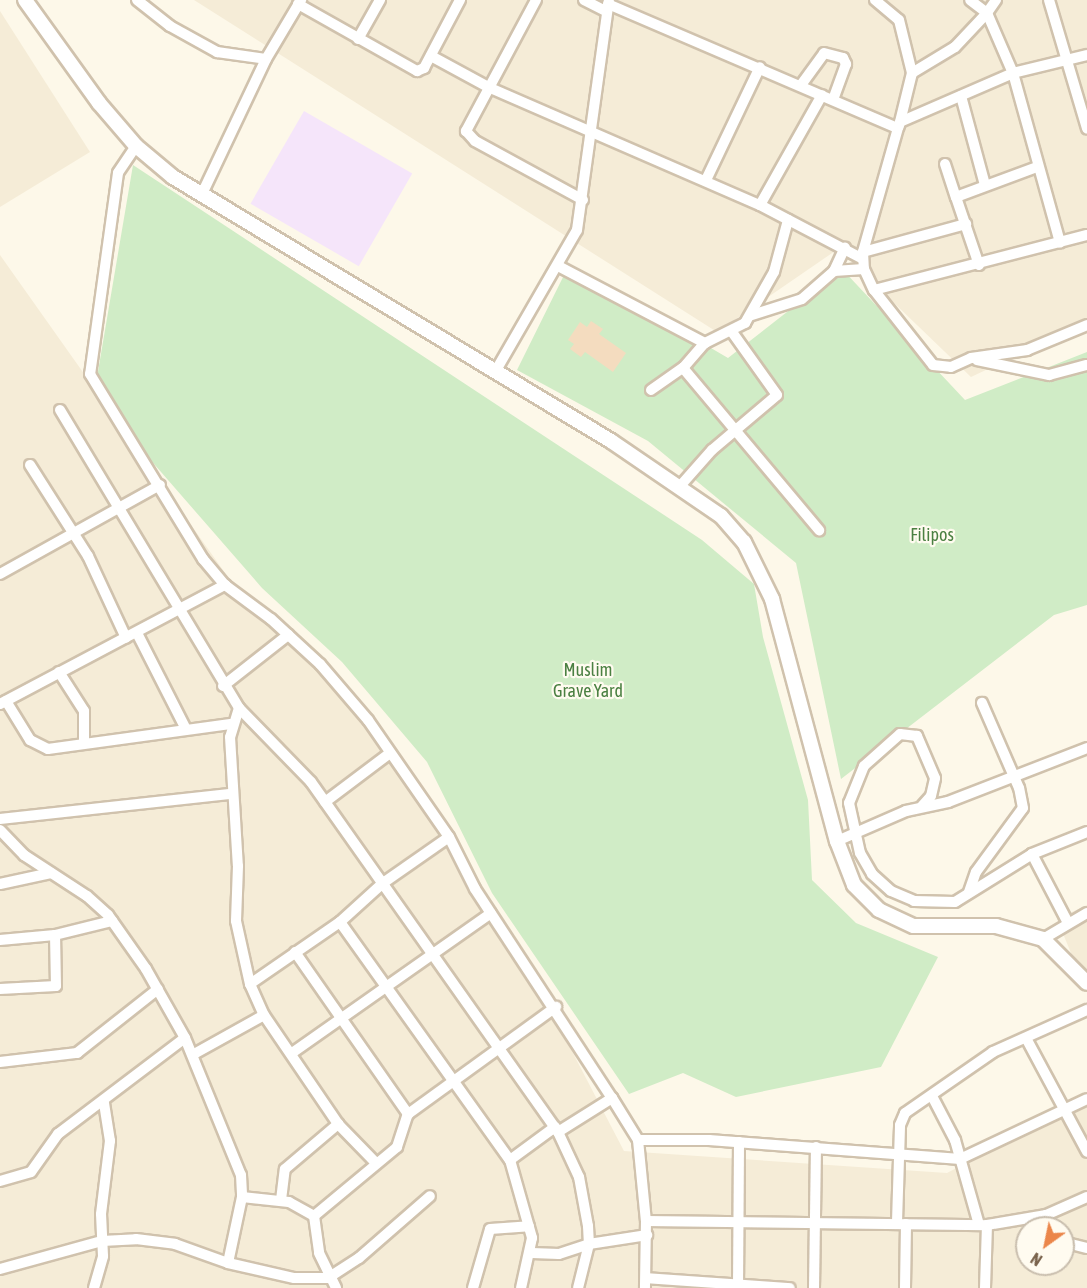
<!DOCTYPE html>
<style>
body{margin:0}
#map{position:relative;width:1087px;height:1288px;overflow:hidden;background:#fdf8e9;font-family:"Asap Condensed",sans-serif}
div>[style]{position:absolute}
.residential>*{inset:0;background:#f5ecd7}
.education>*{inset:0;background:#f5e5fa;transform-origin:0 0}
.green>*{inset:0;background:#d0ecc6}
.building>*{inset:0;background:#f4dcbf}
.roads{filter:drop-shadow(2px 0 #d0c2ad) drop-shadow(-2px 0 #d0c2ad) drop-shadow(0 2px #d0c2ad) drop-shadow(0 -2px #d0c2ad)}
.street>*{height:10px;margin:-5px;padding:0 5px;transform-origin:5px;border-radius:5px;background:#fff}
.secondary>*{height:14px;margin:-7px;padding:0 7px;transform-origin:7px;border-radius:7px;background:#fff}
span{translate:-50% -50%;white-space:nowrap;text-align:center;line-height:1.15;-webkit-text-stroke:4.5px #fffbf0;paint-order:stroke}
.park-label{font-size:18px;color:#4b8042}
.north{position:absolute;left:1015px;top:1216px;width:60px;height:60px;box-sizing:border-box;background:#fffbf0;border:2px solid #c9beae;border-radius:50%;rotate:213deg;font-size:16px;font-weight:700;line-height:24px;text-align:center;color:#79624b}
.north::after{content:'';display:block;margin:auto;width:21px;height:27px;background:#eb864a;clip-path:polygon(50% 0,100% 100%,50% 72%,0 100%)}
</style>
<div id="map">
<div class="residential">
<div style="clip-path:polygon(194px 0,1087px 0,1087px 322px,971px 377px,838px 249px,717px 332px)"></div>
<div style="clip-path:polygon(0 11px,90px 152px,0 207px)"></div>
<div style="clip-path:polygon(evenodd,0 255px,230px 580px,368px 713px,502px 917px,624px 1151px,947px 1173px,1087px 1099px,1087px 1288px,0 1288px,0 255px,1027px 1228px,1063px 1228px,1063px 1264px,1027px 1264px,1027px 1228px)"></div>
<div style="clip-path:polygon(1087px 905px,1087px 992px,1057px 919px)"></div>
</div>
<div class="education">
<div style="left:304px;top:111px;width:125px;height:107px;rotate:30deg"></div>
</div>
<div class="green">
<div style="clip-path:polygon(133px 165px,702px 540px,754px 584px,763px 637px,808px 800px,812px 880px,856px 923px,938px 957px,881px 1067px,736px 1097px,683px 1073px,629px 1094px,492px 893px,427px 762px,342px 662px,262px 588px,94px 395px)"></div>
<div style="clip-path:polygon(569px 265px,728px 358px,842px 269px,965px 400px,1087px 352px,1087px 605px,1054px 615px,841px 779px,796px 563px,648px 441px,517px 370px)"></div>
</div>
<div class="building">
<div style="clip-path:polygon(591px 321px,603px 329px,599px 334px,626px 353px,613px 372px,585px 352px,581px 357px,570px 349px,574px 344px,568px 340px,580px 322px,587px 327px)"></div>
</div>
<div class="roads">
<div class="street">
<div style="left:137px;top:0;width:42px;rotate:38.2deg"></div>
<div style="left:170px;top:26px;width:54px;rotate:29deg"></div>
<div style="left:217px;top:52px;width:49px;rotate:8.1deg"></div>
<div style="left:536px;top:0;width:149px;rotate:118.1deg"></div>
<div style="left:466px;top:131px;width:13px;rotate:48deg"></div>
<div style="left:475px;top:141px;width:123px;rotate:28.6deg"></div>
<div style="left:584px;top:0;width:25px;rotate:27deg"></div>
<div style="left:875px;top:0;width:31px;rotate:40deg"></div>
<div style="left:899px;top:20px;width:55px;rotate:76.2deg"></div>
<div style="left:912px;top:73px;width:55px;rotate:103.8deg"></div>
<div style="left:996px;top:0;width:16px;rotate:125deg"></div>
<div style="left:987px;top:13px;width:65px;rotate:66.6deg"></div>
<div style="left:1013px;top:73px;width:176px;rotate:74.5deg"></div>
<div style="left:1049px;top:0;width:134px;rotate:73.5deg"></div>
<div style="left:298px;top:4px;width:137px;rotate:29.4deg"></div>
<div style="left:417px;top:71px;width:8px;rotate:-23deg"></div>
<div style="left:424px;top:68px;width:77px;rotate:-62.1deg"></div>
<div style="left:608px;top:4px;width:315px;rotate:23.2deg"></div>
<div style="left:898px;top:128px;width:129px;rotate:105.8deg"></div>
<div style="left:863px;top:252px;width:17px;rotate:87deg"></div>
<div style="left:864px;top:269px;width:23px;rotate:65deg"></div>
<div style="left:874px;top:290px;width:95px;rotate:51.8deg"></div>
<div style="left:933px;top:365px;width:18px;rotate:6deg"></div>
<div style="left:951px;top:367px;width:22px;rotate:-24deg"></div>
<div style="left:971px;top:358px;width:57px;rotate:-8.1deg"></div>
<div style="left:1027px;top:350px;width:65px;rotate:-22.6deg"></div>
<div style="left:358px;top:39px;width:45px;rotate:-60.6deg"></div>
<div style="left:431px;top:56px;width:65px;rotate:28.5deg"></div>
<div style="left:488px;top:87px;width:296px;rotate:23.5deg"></div>
<div style="left:760px;top:205px;width:116px;rotate:27.7deg"></div>
<div style="left:912px;top:73px;width:50px;rotate:-31.2deg"></div>
<div style="left:955px;top:47px;width:47px;rotate:-46.7deg"></div>
<div style="left:987px;top:13px;width:21px;rotate:-143deg"></div>
<div style="left:801px;top:85px;width:39px;rotate:-54deg"></div>
<div style="left:824px;top:53px;width:20px;rotate:15deg"></div>
<div style="left:843px;top:58px;width:7px;rotate:63deg"></div>
<div style="left:846px;top:64px;width:38px;rotate:110deg"></div>
<div style="left:961px;top:96px;width:92px;rotate:74.9deg"></div>
<div style="left:900px;top:122px;width:123px;rotate:-23.4deg"></div>
<div style="left:1013px;top:73px;width:76px;rotate:-13.7deg"></div>
<div style="left:136px;top:146px;width:32px;rotate:124deg"></div>
<div style="left:118px;top:173px;width:203px;rotate:97.9deg"></div>
<div style="left:90px;top:374px;width:217px;rotate:58.6deg"></div>
<div style="left:203px;top:559px;width:34px;rotate:50deg"></div>
<div style="left:225px;top:585px;width:57px;rotate:36.5deg"></div>
<div style="left:271px;top:619px;width:67px;rotate:42.6deg"></div>
<div style="left:320px;top:664px;width:74px;rotate:49.4deg"></div>
<div style="left:368px;top:720px;width:142px;rotate:55.3deg"></div>
<div style="left:449px;top:837px;width:58px;rotate:63.4deg"></div>
<div style="left:475px;top:889px;width:250px;rotate:56.8deg"></div>
<div style="left:612px;top:1098px;width:49px;rotate:58.2deg"></div>
<div style="left:638px;top:1140px;width:81px;rotate:84.4deg"></div>
<div style="left:646px;top:1221px;width:67px;rotate:90.9deg"></div>
<div style="left:945px;top:164px;width:35px;rotate:72deg"></div>
<div style="left:706px;top:180px;width:125px;rotate:-64.5deg"></div>
<div style="left:201px;top:196px;width:152px;rotate:-64.6deg"></div>
<div style="left:266px;top:59px;width:69px;rotate:-59.3deg"></div>
<div style="left:760px;top:205px;width:126px;rotate:-60.6deg"></div>
<div style="left:863px;top:252px;width:107px;rotate:-15.2deg"></div>
<div style="left:979px;top:265px;width:72px;rotate:-108.7deg"></div>
<div style="left:956px;top:197px;width:86px;rotate:-20.3deg"></div>
<div style="left:560px;top:267px;width:164px;rotate:27.7deg"></div>
<div style="left:834px;top:271px;width:30px;rotate:-4deg"></div>
<div style="left:874px;top:290px;width:220px;rotate:-14.5deg"></div>
<div style="left:752px;top:315px;width:52px;rotate:-17.7deg"></div>
<div style="left:802px;top:299px;width:43px;rotate:-41.2deg"></div>
<div style="left:834px;top:271px;width:26px;rotate:-65deg"></div>
<div style="left:977px;top:360px;width:74px;rotate:11.8deg"></div>
<div style="left:1049px;top:375px;width:39px;rotate:-15deg"></div>
<div style="left:683px;top:368px;width:212px;rotate:50deg"></div>
<div style="left:495px;top:372px;width:164px;rotate:-60deg"></div>
<div style="left:577px;top:230px;width:232px;rotate:-82.1deg"></div>
<div style="left:651px;top:390px;width:39px;rotate:-35deg"></div>
<div style="left:683px;top:368px;width:33px;rotate:-49deg"></div>
<div style="left:705px;top:343px;width:45px;rotate:-26.6deg"></div>
<div style="left:745px;top:323px;width:59px;rotate:-60.4deg"></div>
<div style="left:774px;top:272px;width:54px;rotate:-74.9deg"></div>
<div style="left:60px;top:410px;width:348px;rotate:59deg"></div>
<div style="left:239px;top:708px;width:103px;rotate:45.8deg"></div>
<div style="left:311px;top:782px;width:428px;rotate:54.8deg"></div>
<div style="left:558px;top:1132px;width:50px;rotate:65deg"></div>
<div style="left:579px;top:1177px;width:50px;rotate:79.6deg"></div>
<div style="left:588px;top:1226px;width:18px;rotate:87deg"></div>
<div style="left:589px;top:1244px;width:45px;rotate:104deg"></div>
<div style="left:30px;top:465px;width:108px;rotate:57.5deg"></div>
<div style="left:88px;top:556px;width:90px;rotate:65.1deg"></div>
<div style="left:681px;top:485px;width:47px;rotate:-48.5deg"></div>
<div style="left:712px;top:450px;width:85px;rotate:-40.2deg"></div>
<div style="left:777px;top:395px;width:77px;rotate:-125.5deg"></div>
<div style="left:0;top:574px;width:183px;rotate:-29.1deg"></div>
<div style="left:137px;top:633px;width:108px;rotate:63deg"></div>
<div style="left:59px;top:672px;width:46px;rotate:57.3deg"></div>
<div style="left:84px;top:711px;width:31px;rotate:90deg"></div>
<div style="left:223px;top:686px;width:83px;rotate:-38.1deg"></div>
<div style="left:6px;top:701px;width:46px;rotate:58.4deg"></div>
<div style="left:30px;top:740px;width:20px;rotate:27deg"></div>
<div style="left:48px;top:749px;width:184px;rotate:-7.8deg"></div>
<div style="left:0;top:704px;width:255px;rotate:-27.9deg"></div>
<div style="left:239px;top:708px;width:30px;rotate:107deg"></div>
<div style="left:230px;top:737px;width:129px;rotate:86.5deg"></div>
<div style="left:238px;top:866px;width:55px;rotate:92.1deg"></div>
<div style="left:236px;top:921px;width:65px;rotate:77.5deg"></div>
<div style="left:250px;top:984px;width:34px;rotate:66deg"></div>
<div style="left:264px;top:1015px;width:132px;rotate:55.8deg"></div>
<div style="left:338px;top:1124px;width:54px;rotate:45.7deg"></div>
<div style="left:325px;top:802px;width:81px;rotate:-37deg"></div>
<div style="left:922px;top:806px;width:13px;rotate:-48deg"></div>
<div style="left:931px;top:796px;width:18px;rotate:-77deg"></div>
<div style="left:935px;top:778px;width:46px;rotate:-113.2deg"></div>
<div style="left:917px;top:736px;width:17px;rotate:-173deg"></div>
<div style="left:900px;top:734px;width:48px;rotate:138.4deg"></div>
<div style="left:864px;top:766px;width:40px;rotate:112deg"></div>
<div style="left:849px;top:803px;width:51px;rotate:77.6deg"></div>
<div style="left:860px;top:853px;width:24px;rotate:60deg"></div>
<div style="left:872px;top:874px;width:25px;rotate:42deg"></div>
<div style="left:891px;top:891px;width:25px;rotate:23deg"></div>
<div style="left:914px;top:901px;width:41px;rotate:1.4deg"></div>
<div style="left:955px;top:902px;width:91px;rotate:-31.9deg"></div>
<div style="left:1032px;top:854px;width:59px;rotate:-21.8deg"></div>
<div style="left:0;top:819px;width:233px;rotate:-6.2deg"></div>
<div style="left:0;top:830px;width:35px;rotate:46deg"></div>
<div style="left:24px;top:855px;width:75px;rotate:33.1deg"></div>
<div style="left:87px;top:896px;width:28px;rotate:42deg"></div>
<div style="left:108px;top:915px;width:66px;rotate:54.9deg"></div>
<div style="left:146px;top:969px;width:79px;rotate:60.5deg"></div>
<div style="left:185px;top:1038px;width:148px;rotate:67.8deg"></div>
<div style="left:241px;top:1175px;width:22px;rotate:87deg"></div>
<div style="left:242px;top:1197px;width:67px;rotate:102deg"></div>
<div style="left:837px;top:841px;width:75px;rotate:-23.5deg"></div>
<div style="left:906px;top:811px;width:43px;rotate:-12.1deg"></div>
<div style="left:948px;top:802px;width:149px;rotate:-21.2deg"></div>
<div style="left:1032px;top:854px;width:78px;rotate:62.4deg"></div>
<div style="left:0;top:884px;width:52px;rotate:-12.2deg"></div>
<div style="left:969px;top:892px;width:21px;rotate:-71deg"></div>
<div style="left:976px;top:872px;width:79px;rotate:-53.7deg"></div>
<div style="left:1023px;top:808px;width:20px;rotate:-101deg"></div>
<div style="left:1019px;top:788px;width:93px;rotate:-113.5deg"></div>
<div style="left:340px;top:922px;width:292px;rotate:54.5deg"></div>
<div style="left:510px;top:1160px;width:81px;rotate:74.2deg"></div>
<div style="left:532px;top:1238px;width:51px;rotate:102.4deg"></div>
<div style="left:1043px;top:939px;width:51px;rotate:-30.6deg"></div>
<div style="left:0;top:940px;width:55px;rotate:-5.2deg"></div>
<div style="left:55px;top:935px;width:59px;rotate:-13.8deg"></div>
<div style="left:295px;top:952px;width:198px;rotate:55.1deg"></div>
<div style="left:250px;top:984px;width:109px;rotate:-34.6deg"></div>
<div style="left:340px;top:922px;width:58px;rotate:-42.2deg"></div>
<div style="left:383px;top:883px;width:80px;rotate:-34.9deg"></div>
<div style="left:0;top:989px;width:56px;rotate:-3.1deg"></div>
<div style="left:56px;top:986px;width:51px;rotate:-91.1deg"></div>
<div style="left:1026px;top:1038px;width:129px;rotate:61.8deg"></div>
<div style="left:292px;top:1053px;width:243px;rotate:-35.1deg"></div>
<div style="left:194px;top:1054px;width:80px;rotate:-29.1deg"></div>
<div style="left:0;top:1062px;width:78px;rotate:-6.7deg"></div>
<div style="left:77px;top:1053px;width:103px;rotate:-38.3deg"></div>
<div style="left:932px;top:1096px;width:50px;rotate:62.4deg"></div>
<div style="left:955px;top:1140px;width:88px;rotate:74.2deg"></div>
<div style="left:558px;top:1132px;width:64px;rotate:-32.2deg"></div>
<div style="left:638px;top:1140px;width:71px"></div>
<div style="left:709px;top:1140px;width:252px;rotate:4.3deg"></div>
<div style="left:960px;top:1159px;width:140px;rotate:-25.3deg"></div>
<div style="left:510px;top:1160px;width:56px;rotate:-36.3deg"></div>
<div style="left:0;top:1181px;width:32px;rotate:-16deg"></div>
<div style="left:31px;top:1172px;width:47px;rotate:-54.6deg"></div>
<div style="left:58px;top:1134px;width:159px;rotate:-37.1deg"></div>
<div style="left:242px;top:1197px;width:47px;rotate:6.1deg"></div>
<div style="left:289px;top:1202px;width:29px;rotate:29deg"></div>
<div style="left:281px;top:1200px;width:31px;rotate:-83deg"></div>
<div style="left:285px;top:1169px;width:70px;rotate:-40.3deg"></div>
<div style="left:1046px;top:1215px;width:13px;rotate:81deg"></div>
<div style="left:314px;top:1216px;width:108px;rotate:-39.7deg"></div>
<div style="left:397px;top:1147px;width:35px;rotate:-72deg"></div>
<div style="left:408px;top:1114px;width:183px;rotate:-35.9deg"></div>
<div style="left:314px;top:1216px;width:37px;rotate:82deg"></div>
<div style="left:319px;top:1253px;width:39px;rotate:64deg"></div>
<div style="left:646px;top:1221px;width:341px;rotate:0.7deg"></div>
<div style="left:987px;top:1225px;width:60px;rotate:-9.6deg"></div>
<div style="left:1046px;top:1215px;width:45px;rotate:-23.7deg"></div>
<div style="left:897px;top:1222px;width:97px;rotate:-88.2deg"></div>
<div style="left:900px;top:1125px;width:13px;rotate:-67deg"></div>
<div style="left:905px;top:1113px;width:107px;rotate:-34.7deg"></div>
<div style="left:993px;top:1052px;width:103px;rotate:-24.1deg"></div>
<div style="left:1063px;top:1242px;width:25px;rotate:14deg"></div>
<div style="left:532px;top:1253px;width:27px;rotate:2deg"></div>
<div style="left:559px;top:1254px;width:32px;rotate:-18deg"></div>
<div style="left:589px;top:1244px;width:59px;rotate:-8.8deg"></div>
<div style="left:0;top:1269px;width:106px;rotate:-15.4deg"></div>
<div style="left:102px;top:1241px;width:34px;rotate:-3deg"></div>
<div style="left:136px;top:1239px;width:39px;rotate:7deg"></div>
<div style="left:175px;top:1244px;width:56px;rotate:19.7deg"></div>
<div style="left:228px;top:1263px;width:68px;rotate:12.8deg"></div>
<div style="left:294px;top:1278px;width:34px"></div>
<div style="left:328px;top:1278px;width:37px;rotate:-33deg"></div>
<div style="left:359px;top:1258px;width:94px;rotate:-41.1deg"></div>
<div style="left:646px;top:1278px;width:144px;rotate:4deg"></div>
<div style="left:94px;top:1288px;width:33px;rotate:-74deg"></div>
<div style="left:103px;top:1256px;width:42px;rotate:-92.7deg"></div>
<div style="left:101px;top:1214px;width:74px;rotate:-83deg"></div>
<div style="left:110px;top:1141px;width:39px;rotate:-99deg"></div>
<div style="left:473px;top:1288px;width:61px;rotate:-73.9deg"></div>
<div style="left:490px;top:1229px;width:39px;rotate:-4deg"></div>
<div style="left:738px;top:1288px;width:146px;rotate:-89.6deg"></div>
<div style="left:814px;top:1288px;width:141px;rotate:-89.2deg"></div>
<div style="left:905px;top:1288px;width:64px;rotate:-89.1deg"></div>
<div style="left:985px;top:1288px;width:63px;rotate:-88.2deg"></div>
</div>
<div class="secondary">
<div style="left:25px;top:0;width:127px;rotate:54.3deg"></div>
<div style="left:99px;top:103px;width:57px;rotate:49.3deg"></div>
<div style="left:136px;top:146px;width:48px;rotate:40deg"></div>
<div style="left:173px;top:177px;width:511px;rotate:31.08deg"></div>
<div style="left:611px;top:441px;width:133px;rotate:34.3deg"></div>
<div style="left:721px;top:516px;width:35px;rotate:49deg"></div>
<div style="left:744px;top:542px;width:64px;rotate:63.8deg"></div>
<div style="left:772px;top:599px;width:251px;rotate:75deg"></div>
<div style="left:837px;top:841px;width:47px;rotate:68.9deg"></div>
<div style="left:854px;top:885px;width:35px;rotate:45deg"></div>
<div style="left:879px;top:910px;width:38px;rotate:25deg"></div>
<div style="left:914px;top:926px;width:82px"></div>
<div style="left:996px;top:926px;width:49px;rotate:15.5deg"></div>
<div style="left:1043px;top:939px;width:62px;rotate:45deg"></div>
</div>
</div>
<div class="park-label">
<span style="left:932px;top:535px">Filipos</span>
<span style="left:588px;top:681px">Muslim<br>Grave Yard</span>
</div>
<div class="north">N</div>
</div>
